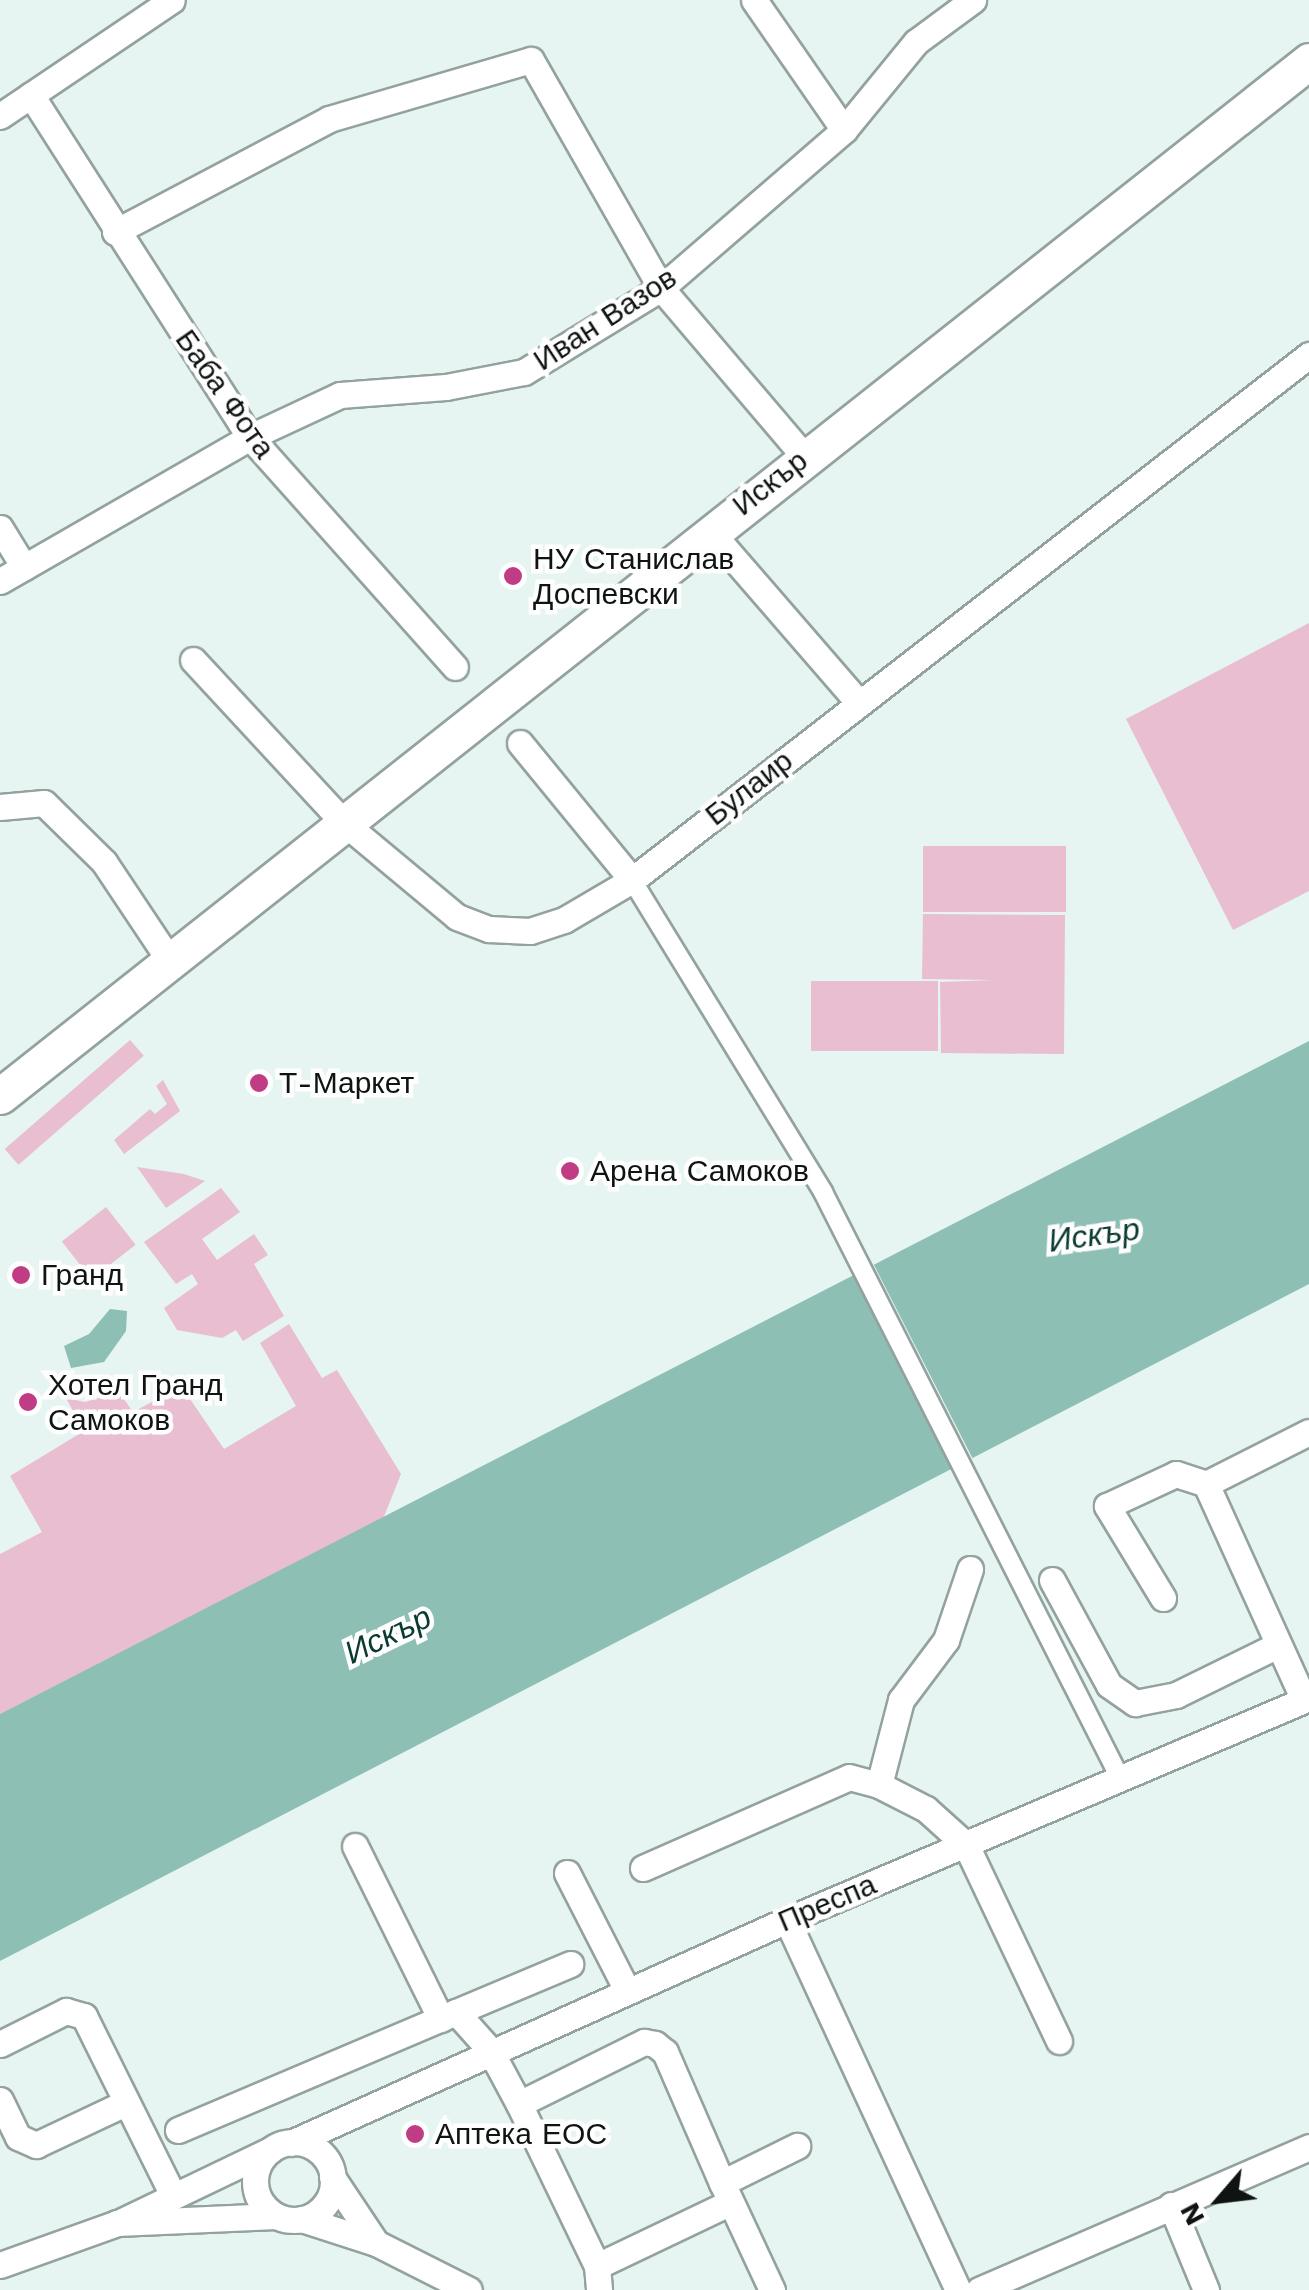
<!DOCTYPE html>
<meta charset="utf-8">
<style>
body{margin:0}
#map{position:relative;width:1309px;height:2290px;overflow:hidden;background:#e6f5f1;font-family:"Work Sans",sans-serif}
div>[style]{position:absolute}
.green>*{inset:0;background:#e8bed0;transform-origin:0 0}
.water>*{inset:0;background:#8dbfb4}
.pier>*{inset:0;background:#e6f5f1;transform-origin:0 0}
.roads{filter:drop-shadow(2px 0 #94a29f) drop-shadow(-2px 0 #94a29f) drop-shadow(0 2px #94a29f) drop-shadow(0 -2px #94a29f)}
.pedestrian>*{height:18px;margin:-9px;padding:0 9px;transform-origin:9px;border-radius:9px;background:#fff}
.minor>*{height:25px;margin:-12.5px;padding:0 12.5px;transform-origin:12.5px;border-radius:12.5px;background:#fff}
.minor>.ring{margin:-12.5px;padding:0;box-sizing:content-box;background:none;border:25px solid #fff;border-radius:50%}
.secondary>*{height:35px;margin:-17.5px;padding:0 17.5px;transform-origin:17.5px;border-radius:17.5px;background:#fff}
.dots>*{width:28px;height:28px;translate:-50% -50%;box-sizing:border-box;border:5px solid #fefefe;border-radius:50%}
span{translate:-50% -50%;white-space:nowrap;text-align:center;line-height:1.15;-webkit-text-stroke:9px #fefefe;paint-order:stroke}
.street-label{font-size:30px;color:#0f1413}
.poi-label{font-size:30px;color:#0f1413}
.left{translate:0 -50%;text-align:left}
.water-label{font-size:32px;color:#0b3a32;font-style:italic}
.north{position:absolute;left:1169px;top:2150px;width:100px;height:100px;-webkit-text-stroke:8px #fefefe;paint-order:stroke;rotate:242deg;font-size:28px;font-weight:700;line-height:40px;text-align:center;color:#0f1413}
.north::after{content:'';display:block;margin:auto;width:35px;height:45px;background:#0f1413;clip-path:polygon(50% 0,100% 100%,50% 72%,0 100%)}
</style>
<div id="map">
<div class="green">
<div style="clip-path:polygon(1309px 623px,1309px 891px,1233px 930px,1126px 719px)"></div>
<div style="left:923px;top:846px;width:143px;height:66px"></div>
<div style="clip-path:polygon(923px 914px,1065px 915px,1064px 1054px,941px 1053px,940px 982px,995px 980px,922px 979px)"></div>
<div style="left:811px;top:981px;width:127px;height:70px"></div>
<div style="left:130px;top:1040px;width:21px;height:166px;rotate:49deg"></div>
<div style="clip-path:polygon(163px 1080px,180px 1111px,124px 1154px,114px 1140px,150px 1109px,155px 1114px,167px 1104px,156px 1086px)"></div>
<div style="clip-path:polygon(137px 1167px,184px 1174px,205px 1181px,166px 1208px)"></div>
<div style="clip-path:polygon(221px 1188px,240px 1212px,202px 1239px,217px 1260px,254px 1234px,268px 1255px,254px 1264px,284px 1316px,243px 1341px,236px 1330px,222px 1338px,177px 1330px,164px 1308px,198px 1284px,192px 1274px,176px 1284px,144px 1242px)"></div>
<div style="left:106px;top:1207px;width:48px;height:56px;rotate:52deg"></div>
<div style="clip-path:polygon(289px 1324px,322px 1378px,337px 1370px,401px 1474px,383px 1519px,0 1714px,0 1554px,42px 1532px,10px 1476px,84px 1431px,66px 1398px,85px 1402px,119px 1392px,133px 1412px,169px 1393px,186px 1393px,224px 1449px,296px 1406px,260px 1343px)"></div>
</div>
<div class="water">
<div style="clip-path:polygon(1309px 1041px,1309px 1284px,0 1961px,0 1714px)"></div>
<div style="clip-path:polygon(110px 1309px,127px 1311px,126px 1331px,104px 1362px,71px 1368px,64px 1346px,89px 1334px)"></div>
</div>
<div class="pier">
<div style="left:873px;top:1263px;width:220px;height:22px;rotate:63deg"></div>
</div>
<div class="roads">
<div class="pedestrian">
<div style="left:632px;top:880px;width:366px;rotate:58.5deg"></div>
<div style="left:823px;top:1192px;width:655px;rotate:63.12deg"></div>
</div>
<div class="minor">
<div style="left:754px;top:0;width:158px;rotate:55.3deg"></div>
<div style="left:31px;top:95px;width:406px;rotate:57.4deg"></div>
<div style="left:250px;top:437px;width:308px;rotate:48.3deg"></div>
<div style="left:0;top:116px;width:207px;rotate:-34deg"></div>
<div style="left:115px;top:232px;width:242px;rotate:-27.8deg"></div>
<div style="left:329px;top:119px;width:210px;rotate:-16.3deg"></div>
<div style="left:531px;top:60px;width:262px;rotate:60.3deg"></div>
<div style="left:661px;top:288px;width:221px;rotate:49.6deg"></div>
<div style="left:0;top:528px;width:46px;rotate:58.4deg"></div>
<div style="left:710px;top:531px;width:228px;rotate:49.1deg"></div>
<div style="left:0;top:581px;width:289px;rotate:-29.9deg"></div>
<div style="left:250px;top:437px;width:99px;rotate:-25deg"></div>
<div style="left:340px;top:395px;width:106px;rotate:-4.3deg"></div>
<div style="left:446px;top:387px;width:79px;rotate:-10.9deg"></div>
<div style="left:524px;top:372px;width:161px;rotate:-31.5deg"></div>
<div style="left:661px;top:288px;width:242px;rotate:-40.8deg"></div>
<div style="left:844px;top:130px;width:114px;rotate:-50.7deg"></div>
<div style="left:916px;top:42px;width:71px;rotate:-36.4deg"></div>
<div style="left:193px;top:660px;width:221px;rotate:47.2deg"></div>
<div style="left:343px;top:822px;width:148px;rotate:39.8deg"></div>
<div style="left:457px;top:917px;width:34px;rotate:21deg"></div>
<div style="left:489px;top:929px;width:41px;rotate:2.8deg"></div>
<div style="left:530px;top:931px;width:36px;rotate:-18deg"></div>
<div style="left:564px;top:920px;width:79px;rotate:-30.5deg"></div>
<div style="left:632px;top:880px;width:857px;rotate:-37.79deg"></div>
<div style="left:520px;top:743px;width:177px;rotate:50.7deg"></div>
<div style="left:0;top:807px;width:44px;rotate:-5.2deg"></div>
<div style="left:44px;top:803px;width:84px;rotate:44.5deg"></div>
<div style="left:104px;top:862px;width:119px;rotate:56.3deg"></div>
<div style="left:1206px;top:1484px;width:115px;rotate:-26.8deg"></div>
<div style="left:1052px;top:1580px;width:119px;rotate:61.5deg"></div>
<div style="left:1109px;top:1685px;width:32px;rotate:35deg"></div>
<div style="left:1135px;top:1703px;width:42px;rotate:-11deg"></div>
<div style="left:1176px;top:1695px;width:114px;rotate:-26.1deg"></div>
<div style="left:1163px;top:1598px;width:108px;rotate:-121.3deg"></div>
<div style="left:1107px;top:1506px;width:76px;rotate:-24.9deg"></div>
<div style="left:1176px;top:1474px;width:32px;rotate:18deg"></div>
<div style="left:1206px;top:1484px;width:237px;rotate:65.6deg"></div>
<div style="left:879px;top:1785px;width:88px;rotate:-75.5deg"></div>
<div style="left:901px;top:1700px;width:75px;rotate:-53.1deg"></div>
<div style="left:946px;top:1640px;width:75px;rotate:-71.3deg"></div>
<div style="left:355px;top:1846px;width:193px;rotate:63.6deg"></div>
<div style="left:643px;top:1868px;width:225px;rotate:-23.8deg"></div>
<div style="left:849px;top:1777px;width:31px;rotate:15deg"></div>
<div style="left:879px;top:1785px;width:53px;rotate:27.1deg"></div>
<div style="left:926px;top:1809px;width:54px;rotate:42deg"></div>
<div style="left:966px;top:1845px;width:217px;rotate:64.6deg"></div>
<div style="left:567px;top:1873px;width:131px;rotate:62.9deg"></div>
<div style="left:787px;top:1920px;width:408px;rotate:65.2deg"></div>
<div style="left:456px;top:2012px;width:124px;rotate:-22.8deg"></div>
<div style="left:0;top:2044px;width:74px;rotate:-26.6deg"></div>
<div style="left:66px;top:2011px;width:19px;rotate:16deg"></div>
<div style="left:84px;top:2016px;width:198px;rotate:63.6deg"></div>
<div style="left:0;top:2100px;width:41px;rotate:64.1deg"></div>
<div style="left:18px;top:2137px;width:20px;rotate:24deg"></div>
<div style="left:36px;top:2145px;width:96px;rotate:-25.2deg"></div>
<div style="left:519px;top:2104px;width:180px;rotate:64.3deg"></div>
<div style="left:597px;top:2266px;width:24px;rotate:85deg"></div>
<div style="left:178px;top:2130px;width:302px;rotate:-23deg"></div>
<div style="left:456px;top:2012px;width:51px;rotate:48.2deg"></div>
<div style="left:490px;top:2050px;width:61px;rotate:61.8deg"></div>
<div style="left:519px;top:2104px;width:140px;rotate:-26.4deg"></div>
<div style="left:644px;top:2042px;width:11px;rotate:10deg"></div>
<div style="left:655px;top:2044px;width:13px;rotate:39deg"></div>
<div style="left:665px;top:2052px;width:143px;rotate:66.5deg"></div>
<div class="ring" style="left:255px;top:2142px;width:53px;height:53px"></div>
<div style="left:291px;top:2143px;width:544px;rotate:-24.21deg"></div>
<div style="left:787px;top:1920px;width:567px;rotate:-23.04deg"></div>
<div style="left:332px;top:2177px;width:79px;rotate:56.3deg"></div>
<div style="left:1171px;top:2205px;width:92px;rotate:67.6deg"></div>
<div style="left:302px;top:2219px;width:78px;rotate:18deg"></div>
<div style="left:376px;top:2243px;width:104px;rotate:26.8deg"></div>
<div style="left:122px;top:2221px;width:164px;rotate:-25.6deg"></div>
<div style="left:0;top:2265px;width:124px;rotate:-19.7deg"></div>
<div style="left:117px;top:2223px;width:159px;rotate:-2.5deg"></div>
<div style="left:597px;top:2266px;width:148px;rotate:-25.5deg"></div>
<div style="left:772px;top:2290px;width:118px;rotate:-115deg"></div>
<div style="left:722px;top:2183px;width:84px;rotate:-26.3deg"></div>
<div style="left:979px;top:2290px;width:360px;rotate:-23.4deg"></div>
</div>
<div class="secondary">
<div style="left:0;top:1096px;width:1669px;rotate:-38.33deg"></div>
</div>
</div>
<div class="dots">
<div style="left:513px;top:576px;background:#c03d85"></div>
<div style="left:259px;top:1083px;background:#c03d85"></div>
<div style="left:570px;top:1171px;background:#c03d85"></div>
<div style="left:21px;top:1275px;background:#c03d85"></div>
<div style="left:28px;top:1402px;background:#c03d85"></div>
<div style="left:415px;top:2134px;background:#c03d85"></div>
</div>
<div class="street-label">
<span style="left:605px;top:319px;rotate:-33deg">Иван Вазов</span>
<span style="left:225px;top:394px;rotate:55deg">Баба Фота</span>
<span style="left:770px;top:483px;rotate:-38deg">Искър</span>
<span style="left:749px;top:788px;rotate:-38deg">Булаир</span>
<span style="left:827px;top:1903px;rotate:-23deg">Преспа</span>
</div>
<div class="poi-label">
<span class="left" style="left:533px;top:576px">НУ Станислав<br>Доспевски</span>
<span class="left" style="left:279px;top:1083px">Т-Маркет</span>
<span class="left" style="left:590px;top:1171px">Арена Самоков</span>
<span class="left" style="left:41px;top:1275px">Гранд</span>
<span class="left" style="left:48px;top:1402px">Хотел Гранд<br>Самоков</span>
<span class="left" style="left:435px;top:2134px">Аптека ЕОС</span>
</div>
<div class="water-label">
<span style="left:1094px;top:1235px;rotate:-8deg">Искър</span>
<span style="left:388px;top:1635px;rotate:-26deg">Искър</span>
</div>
<div class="north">N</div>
</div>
